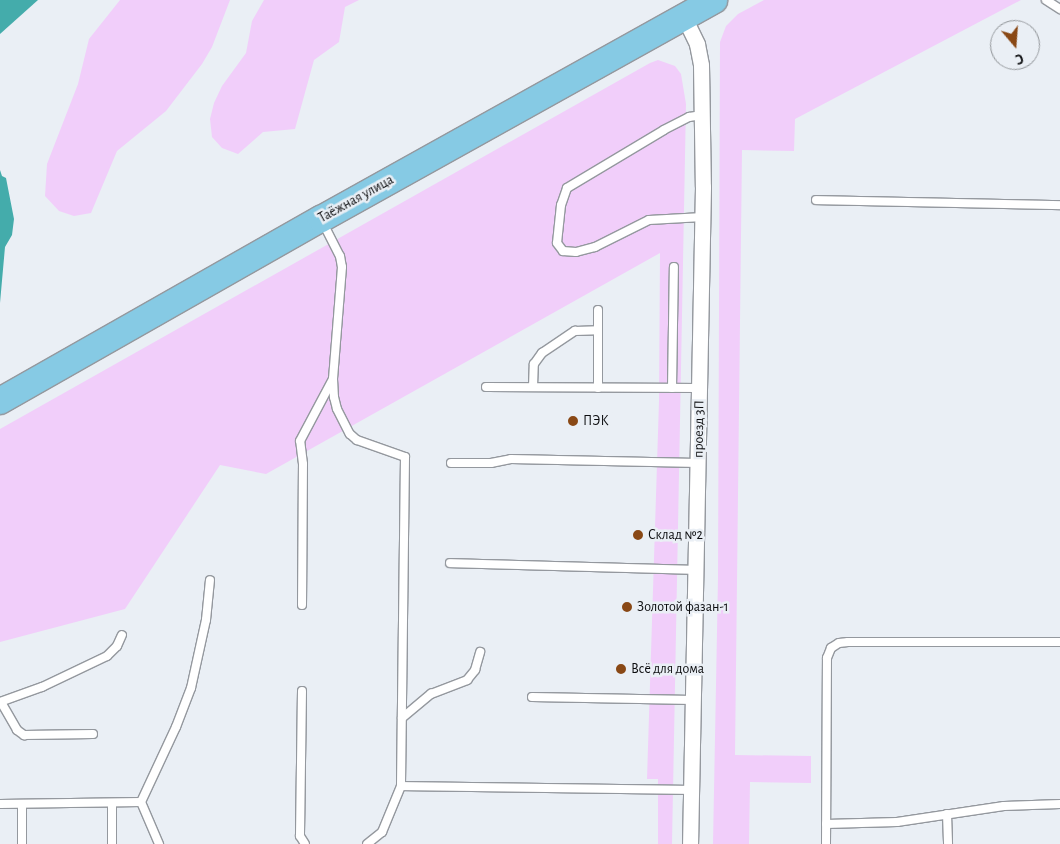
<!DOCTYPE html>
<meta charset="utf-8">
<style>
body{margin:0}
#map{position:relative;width:1060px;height:844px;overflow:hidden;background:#eaeff5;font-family:"Alegreya Sans",sans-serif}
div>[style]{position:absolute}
.green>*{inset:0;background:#f1cefa}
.water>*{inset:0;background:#44acab}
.roads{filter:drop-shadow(1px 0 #94989e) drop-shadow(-1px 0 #94989e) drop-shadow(0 1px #94989e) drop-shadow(0 -1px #94989e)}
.service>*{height:8px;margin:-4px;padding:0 4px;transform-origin:4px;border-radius:4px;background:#fff}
.minor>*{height:15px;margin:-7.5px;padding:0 7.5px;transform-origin:7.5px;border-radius:7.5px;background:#fff}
.trunk>*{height:26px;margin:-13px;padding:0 13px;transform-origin:13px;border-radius:13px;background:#86cae4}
.dots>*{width:14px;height:14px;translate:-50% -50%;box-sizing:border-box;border:2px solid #eaeff5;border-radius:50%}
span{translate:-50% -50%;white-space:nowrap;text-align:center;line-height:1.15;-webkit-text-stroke:5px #eaeff5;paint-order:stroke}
.street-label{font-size:14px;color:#0c0d0f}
.poi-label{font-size:14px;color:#0c0d0f}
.left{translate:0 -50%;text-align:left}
.north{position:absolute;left:990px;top:20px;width:50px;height:50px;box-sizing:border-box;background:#eaeff5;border:1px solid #919599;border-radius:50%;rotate:162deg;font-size:14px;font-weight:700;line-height:20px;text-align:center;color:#0c0d0f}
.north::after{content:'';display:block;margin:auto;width:18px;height:22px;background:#894815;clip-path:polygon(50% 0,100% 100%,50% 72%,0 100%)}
</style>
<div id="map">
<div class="green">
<div style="clip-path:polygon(120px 0,230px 0,212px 47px,202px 64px,166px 111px,117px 151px,91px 213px,74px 216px,59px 211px,45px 196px,47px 164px,78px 84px,89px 39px)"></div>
<div style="clip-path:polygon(264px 0,359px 0,345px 7px,339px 42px,314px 60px,295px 129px,263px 132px,238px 154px,222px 148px,212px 137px,210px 119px,214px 103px,222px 86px,246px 53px,252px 21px)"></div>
<div style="clip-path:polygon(764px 0,1021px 0,795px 119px,794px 151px,742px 150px,735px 755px,811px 756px,811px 783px,750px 782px,749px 844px,713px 844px,718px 578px,720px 42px,726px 26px,738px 14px)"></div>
<div style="clip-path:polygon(658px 60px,675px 66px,681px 74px,686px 104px,672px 844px,658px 844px,658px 779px,647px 779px,659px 401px,660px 253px,266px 474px,220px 465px,125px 609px,0 642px,0 429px,650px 63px)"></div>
</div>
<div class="water">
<div style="clip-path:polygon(0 0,38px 0,0 34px)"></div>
<div style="clip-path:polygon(0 170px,2px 176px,6px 178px,14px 219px,12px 235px,5px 247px,0 303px)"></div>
</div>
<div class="roads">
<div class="service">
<div style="left:1046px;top:0;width:17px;rotate:33deg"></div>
<div style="left:702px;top:115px;width:13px;rotate:171deg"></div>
<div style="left:689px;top:117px;width:28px;rotate:153deg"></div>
<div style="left:664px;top:130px;width:113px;rotate:149.1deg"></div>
<div style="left:567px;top:188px;width:18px;rotate:109deg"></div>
<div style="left:561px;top:205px;width:38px;rotate:96deg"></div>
<div style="left:557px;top:243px;width:10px;rotate:53deg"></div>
<div style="left:563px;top:251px;width:13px;rotate:4deg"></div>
<div style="left:576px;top:252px;width:20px;rotate:-15deg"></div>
<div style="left:595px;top:247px;width:60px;rotate:-26.6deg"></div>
<div style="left:649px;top:220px;width:54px;rotate:-3.2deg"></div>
<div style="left:816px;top:200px;width:244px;rotate:1.2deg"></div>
<div style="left:323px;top:223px;width:37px;rotate:63deg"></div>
<div style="left:340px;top:256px;width:11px;rotate:80deg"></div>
<div style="left:342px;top:267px;width:112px;rotate:94.6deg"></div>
<div style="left:333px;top:379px;width:18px;rotate:87deg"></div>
<div style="left:334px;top:397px;width:12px;rotate:76deg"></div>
<div style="left:337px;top:409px;width:28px;rotate:63deg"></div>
<div style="left:350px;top:434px;width:9px;rotate:41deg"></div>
<div style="left:357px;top:440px;width:51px;rotate:19.5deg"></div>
<div style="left:405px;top:457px;width:329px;rotate:90.7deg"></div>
<div style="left:401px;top:786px;width:50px;rotate:112.4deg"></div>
<div style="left:382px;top:832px;width:19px;rotate:141deg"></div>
<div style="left:486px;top:387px;width:213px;rotate:0.3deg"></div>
<div style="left:533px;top:387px;width:23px;rotate:-88deg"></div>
<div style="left:534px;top:364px;width:14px;rotate:-54deg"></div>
<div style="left:542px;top:353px;width:40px;rotate:-34deg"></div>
<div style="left:575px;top:331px;width:23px;rotate:-2deg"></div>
<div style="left:598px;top:388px;width:78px;rotate:-90deg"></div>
<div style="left:672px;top:388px;width:121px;rotate:-89.1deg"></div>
<div style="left:451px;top:463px;width:40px"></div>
<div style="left:491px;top:463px;width:20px;rotate:-11deg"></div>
<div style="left:511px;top:459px;width:187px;rotate:1.2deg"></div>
<div style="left:450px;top:563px;width:245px;rotate:1.6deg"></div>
<div style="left:302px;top:605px;width:141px;rotate:-89.6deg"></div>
<div style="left:303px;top:464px;width:23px;rotate:-97deg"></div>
<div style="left:300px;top:441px;width:70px;rotate:-62deg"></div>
<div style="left:302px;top:691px;width:145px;rotate:90.8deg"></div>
<div style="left:300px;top:836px;width:9px;rotate:58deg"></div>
<div style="left:532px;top:697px;width:161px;rotate:1.1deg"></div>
<div style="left:0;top:702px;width:45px;rotate:-19.7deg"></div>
<div style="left:42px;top:687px;width:72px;rotate:-25.5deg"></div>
<div style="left:107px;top:656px;width:14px;rotate:-45deg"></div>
<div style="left:117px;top:646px;width:12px;rotate:-66deg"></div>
<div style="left:1px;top:702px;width:32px;rotate:60deg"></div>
<div style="left:17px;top:730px;width:9px;rotate:36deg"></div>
<div style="left:24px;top:735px;width:69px;rotate:-0.8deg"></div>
<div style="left:402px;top:718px;width:38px;rotate:-40deg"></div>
<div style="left:431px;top:694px;width:39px;rotate:-21deg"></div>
<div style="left:467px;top:680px;width:13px;rotate:-51deg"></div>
<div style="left:475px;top:670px;width:19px;rotate:-74deg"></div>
<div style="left:401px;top:786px;width:290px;rotate:0.8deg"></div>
<div style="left:141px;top:802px;width:46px;rotate:66.8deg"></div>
<div style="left:112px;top:803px;width:41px;rotate:90deg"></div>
<div style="left:0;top:804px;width:141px;rotate:-0.8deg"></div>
<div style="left:141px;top:802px;width:83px;rotate:-65deg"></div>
<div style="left:176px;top:727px;width:42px;rotate:-69deg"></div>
<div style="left:191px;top:688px;width:70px;rotate:-77.6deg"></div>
<div style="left:206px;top:620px;width:40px;rotate:-84.3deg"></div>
<div style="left:22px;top:804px;width:40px;rotate:90deg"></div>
<div style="left:947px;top:814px;width:30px;rotate:88deg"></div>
<div style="left:826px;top:824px;width:71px;rotate:-1.6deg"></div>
<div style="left:897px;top:822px;width:108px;rotate:-8.5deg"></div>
<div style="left:1004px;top:806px;width:56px;rotate:-2deg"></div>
<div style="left:826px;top:844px;width:186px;rotate:-89.7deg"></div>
<div style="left:827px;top:658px;width:11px;rotate:-68deg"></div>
<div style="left:831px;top:648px;width:9px;rotate:-32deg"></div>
<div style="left:839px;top:643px;width:9px;rotate:-6deg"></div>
<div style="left:848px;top:642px;width:212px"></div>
</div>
<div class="minor">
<div style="left:684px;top:17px;width:30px;rotate:64deg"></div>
<div style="left:697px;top:44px;width:21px;rotate:79deg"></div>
<div style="left:701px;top:65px;width:122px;rotate:89.1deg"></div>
<div style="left:703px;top:187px;width:657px;rotate:91.13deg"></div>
</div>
<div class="trunk">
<div style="left:0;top:401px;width:369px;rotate:-29.6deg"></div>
<div style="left:321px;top:219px;width:450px;rotate:-29.1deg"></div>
</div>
</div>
<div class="dots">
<div style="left:573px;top:421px;background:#894815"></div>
<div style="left:638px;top:535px;background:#894815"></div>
<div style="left:627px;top:607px;background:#894815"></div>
<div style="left:621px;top:669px;background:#894815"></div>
</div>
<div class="street-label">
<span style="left:356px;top:199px;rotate:-29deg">Таёжная улица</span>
<span style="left:699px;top:429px;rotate:-89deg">проезд 3П</span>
</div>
<div class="poi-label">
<span class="left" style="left:583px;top:421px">ПЭК</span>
<span class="left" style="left:648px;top:535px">Склад №2</span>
<span class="left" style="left:637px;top:607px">Золотой фазан-1</span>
<span class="left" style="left:631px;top:669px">Всё для дома</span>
</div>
<div class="north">С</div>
</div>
